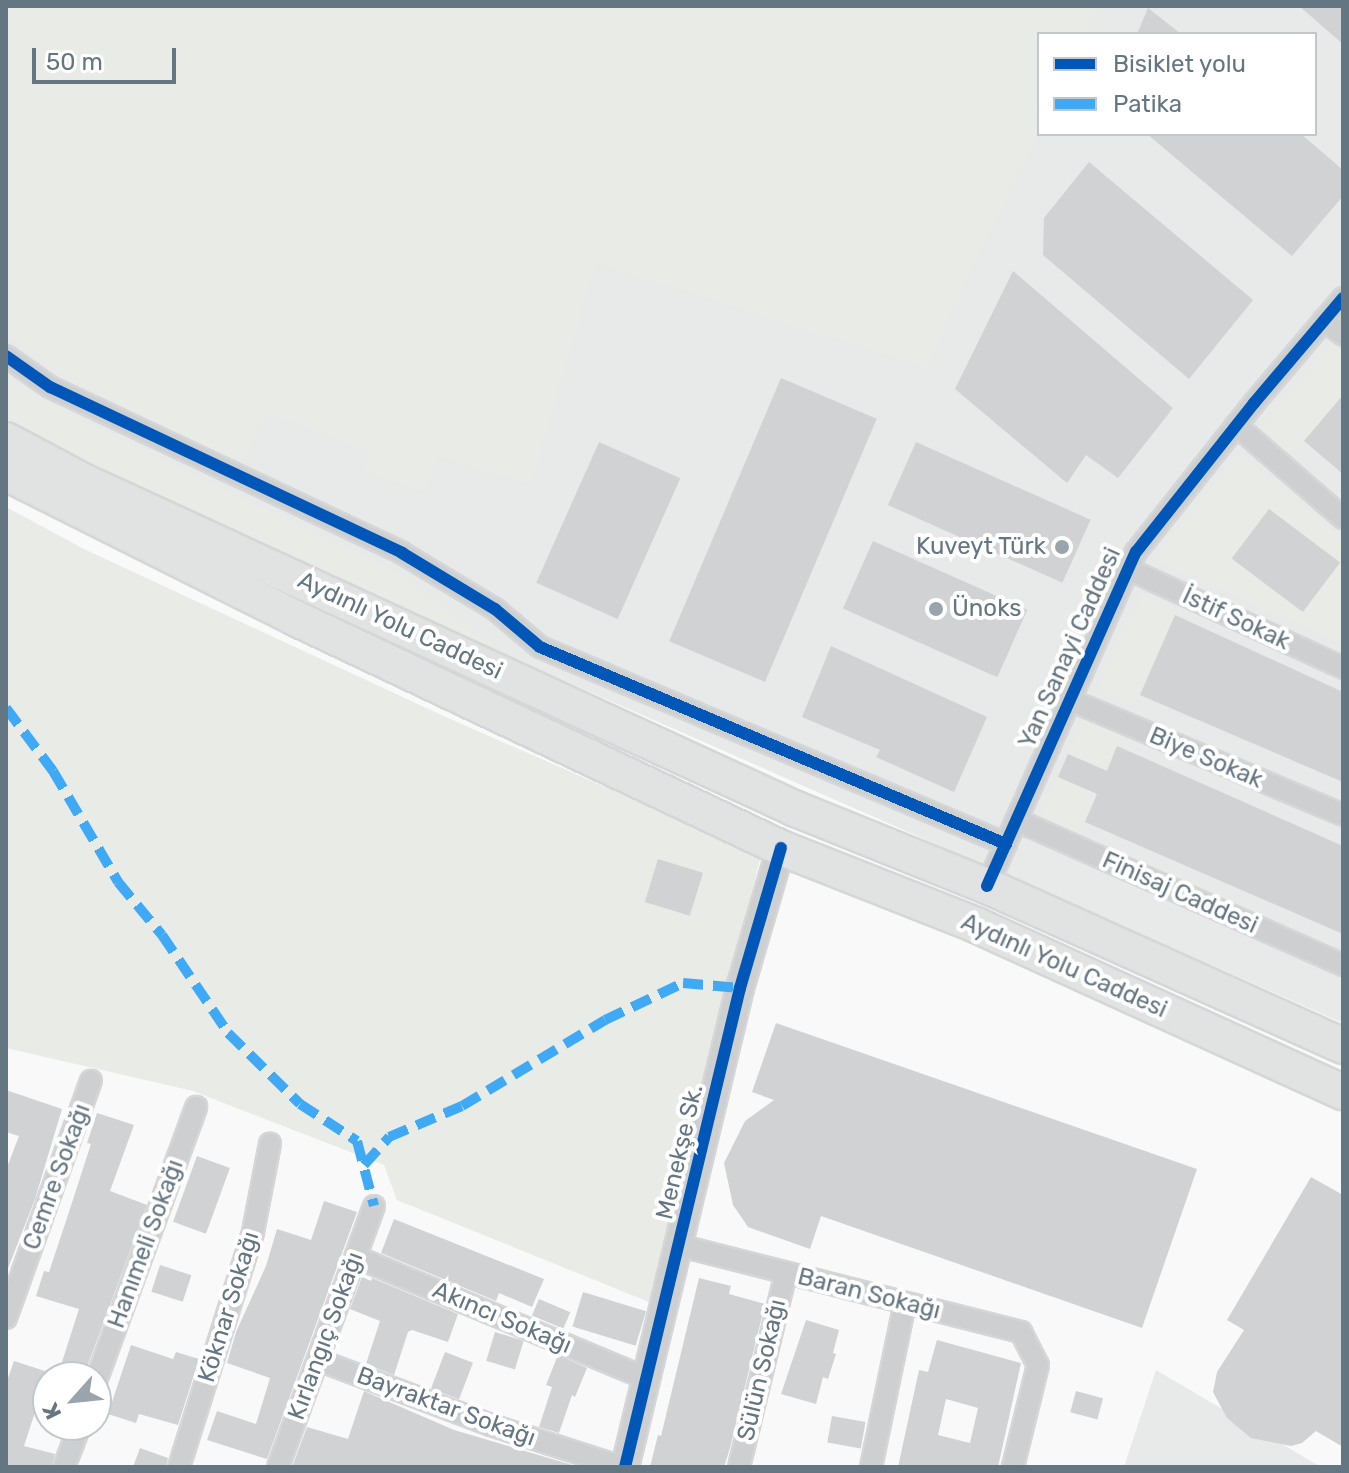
<!DOCTYPE html>
<meta charset="utf-8">
<style>
body{margin:0}
#map{position:relative;width:1349px;height:1473px;overflow:hidden;background:#f9f9f9;font-family:Rubik,sans-serif}
div>[style]{position:absolute}
.built>*{inset:0;background:#e8e9e9}
.green>*{inset:0;background:#e8ebe6;transform-origin:0 0}
.building>*{inset:0;background:#d0d2d3;transform-origin:0 0}
.roads{filter:drop-shadow(2px 0 #d5d6d7) drop-shadow(-2px 0 #d5d6d7) drop-shadow(0 2px #d5d6d7) drop-shadow(0 -2px #d5d6d7)}
.minor>*{height:20px;margin:-10px;padding:0 10px;transform-origin:10px;border-radius:10px;background:#cecfd0}
.tertiary>*{height:26px;margin:-13px;padding:0 13px;transform-origin:13px;border-radius:13px;background:#cecfd0}
.primary>*{height:34px;margin:-17px;padding:0 17px;transform-origin:17px;border-radius:17px;background:#e1e2e2}
.quiet>*{height:10px;margin-top:-5px;transform-origin:0;background:repeating-linear-gradient(90deg,#3fa9f5 0 20px,transparent 0 30px)}
.cycleway>*{height:12px;margin:-6px;padding:0 6px;transform-origin:6px;border-radius:6px;background:#0057b8}
.dots>*{width:22px;height:22px;translate:-50% -50%;box-sizing:border-box;border:4px solid #fff;border-radius:50%}
span{translate:-50% -50%;white-space:nowrap;text-align:center;line-height:1.15;-webkit-text-stroke:8px #fff;paint-order:stroke}
.poi-label{font-size:24px;color:#657683}
.right{translate:-100% -50%;text-align:right}
.left{translate:0 -50%;text-align:left}
.street-label{font-size:24px;color:#657683}
.frame{position:absolute;inset:0;border:8px solid #657683;pointer-events:none}
.legend{position:absolute;left:1037px;top:32px;width:280px;height:104px;box-sizing:border-box;background:#fff;border:2px solid #c1c8cd;margin:0;padding:10px 14px;list-style:none;font-size:24px;color:#657683}
.legend li{display:flex;align-items:center;gap:16px;height:40px}
.legend b{width:40px;border:2px solid #c1c8cd}
.north{position:absolute;left:32px;top:1361px;width:80px;height:80px;box-sizing:border-box;background:#fff;border:2px solid #c1c8cd;border-radius:50%;rotate:243deg;font-size:22px;font-weight:700;line-height:32px;text-align:center;color:#657683}
.north::after{content:'';display:block;margin:auto;width:28px;height:36px;background:#99a4ac;clip-path:polygon(50% 0,100% 100%,50% 72%,0 100%)}
.scale{position:absolute;left:32px;top:48px;width:144px;height:36px;box-sizing:border-box;border:4px solid #657683;border-top:0;padding-left:10px;font-size:24px;line-height:28px;white-space:nowrap;color:#657683;-webkit-text-stroke:6px #fff;paint-order:stroke}
</style>
<div id="map">
<div class="built">
<div style="clip-path:polygon(evenodd,6px 6px,1343px 6px,1343px 1023px,253px 544px,6px 414px,6px 6px,1039px 34px,1315px 34px,1315px 134px,1039px 134px,1039px 34px)"></div>
<div style="clip-path:polygon(1156px 1370px,1321px 1467px,1124px 1467px)"></div>
</div>
<div class="green">
<div style="clip-path:polygon(6px 6px,1098px 6px,1085px 34px,1039px 34px,1039px 130px,925px 367px,596px 263px,531px 484px,438px 456px,423px 492px,364px 471px,371px 452px,268px 412px,238px 466px,68px 379px,6px 336px)"></div>
<div style="clip-path:polygon(1332px 343px,1343px 352px,1343px 395px,1292px 456px,1260px 429px)"></div>
<div style="clip-path:polygon(6px 375px,75px 417px,396px 572px,501px 651px,253px 544px,6px 420px)"></div>
<div style="clip-path:polygon(1240px 452px,1343px 539px,1343px 644px,1153px 560px)"></div>
<div style="clip-path:polygon(6px 507px,84px 549px,450px 719px,761px 855px,649px 1302px,397px 1200px,384px 1165px,193px 1091px,6px 1048px)"></div>
<div style="left:1143px;top:593px;width:39px;height:107px;rotate:26deg"></div>
<div style="left:1083px;top:718px;width:43px;height:107px;rotate:24deg"></div>
</div>
<div class="building">
<div style="clip-path:polygon(1299px 6px,1343px 6px,1343px 44px)"></div>
<div style="clip-path:polygon(1148px 8px,1181px 34px,1137px 34px)"></div>
<div style="clip-path:polygon(1147px 134px,1301px 134px,1343px 170px,1343px 196px,1292px 256px)"></div>
<div style="clip-path:polygon(1089px 162px,1253px 300px,1189px 379px,1043px 255px,1044px 218px)"></div>
<div style="clip-path:polygon(1013px 271px,1173px 408px,1118px 478px,1086px 455px,1067px 483px,955px 389px)"></div>
<div style="left:781px;top:378px;width:104px;height:286px;rotate:23deg"></div>
<div style="clip-path:polygon(1343px 395px,1343px 474px,1304px 441px)"></div>
<div style="left:599px;top:442px;width:89px;height:154px;rotate:24deg"></div>
<div style="left:916px;top:442px;width:191px;height:69px;rotate:24deg"></div>
<div style="left:1269px;top:509px;width:89px;height:62px;rotate:37deg"></div>
<div style="left:873px;top:541px;width:169px;height:74px;rotate:24deg"></div>
<div style="clip-path:polygon(1175px 615px,1343px 692px,1343px 782px,1140px 695px)"></div>
<div style="clip-path:polygon(831px 646px,987px 717px,954px 792px,876px 757px,880px 750px,802px 717px)"></div>
<div style="clip-path:polygon(1117px 746px,1343px 846px,1343px 934px,1085px 822px,1097px 794px,1058px 777px,1068px 754px,1107px 771px)"></div>
<div style="left:658px;top:859px;width:47px;height:45px;rotate:17deg"></div>
<div style="clip-path:polygon(776px 1023px,1197px 1169px,1142px 1328px,821px 1216px,810px 1249px,748px 1227px,733px 1205px,724px 1163px,745px 1121px,774px 1100px,752px 1092px)"></div>
<div style="clip-path:polygon(6px 1090px,62px 1109px,35px 1199px,7px 1271px,6px 1170px,19px 1136px,6px 1132px)"></div>
<div style="clip-path:polygon(97px 1113px,134px 1125px,110px 1191px,147px 1205px,86px 1370px,62px 1362px,79px 1309px,36px 1296px,44px 1271px,49px 1272px,68px 1215px,91px 1144px,87px 1143px)"></div>
<div style="left:197px;top:1156px;width:35px;height:70px;rotate:20deg"></div>
<div style="clip-path:polygon(1311px 1177px,1343px 1195px,1343px 1447px,1316px 1431px,1302px 1443px,1291px 1446px,1251px 1438px,1227px 1418px,1213px 1392px,1217px 1372px,1244px 1330px,1227px 1320px)"></div>
<div style="clip-path:polygon(324px 1201px,357px 1212px,267px 1459px,207px 1440px,217px 1411px,256px 1424px,270px 1378px,227px 1363px,236px 1332px,266px 1266px,277px 1229px,311px 1240px)"></div>
<div style="clip-path:polygon(394px 1219px,544px 1279px,532px 1307px,499px 1293px,496px 1301px,381px 1253px)"></div>
<div style="left:160px;top:1265px;width:33px;height:28px;rotate:18deg"></div>
<div style="clip-path:polygon(362px 1277px,371px 1281px,372px 1278px,458px 1314px,448px 1342px,412px 1330px,408px 1332px,394px 1375px,366px 1364px,380px 1321px,350px 1309px)"></div>
<div style="clip-path:polygon(699px 1278px,731px 1286px,729px 1294px,765px 1304px,730px 1448px,724px 1467px,650px 1467px,658px 1435px,661px 1436px)"></div>
<div style="left:583px;top:1292px;width:66px;height:36px;rotate:17deg"></div>
<div style="left:539px;top:1299px;width:34px;height:18px;rotate:23deg"></div>
<div style="clip-path:polygon(806px 1320px,839px 1330px,833px 1353px,836px 1354px,828px 1379px,823px 1377px,816px 1404px,781px 1394px)"></div>
<div style="left:495px;top:1332px;width:30px;height:30px;rotate:17deg"></div>
<div style="clip-path:polygon(evenodd,937px 1340px,1021px 1363px,998px 1467px,898px 1467px,919px 1370px,928px 1372px,937px 1340px,946px 1399px,978px 1408px,970px 1443px,938px 1435px,946px 1399px)"></div>
<div style="clip-path:polygon(131px 1345px,173px 1359px,176px 1352px,199px 1359px,178px 1425px,139px 1414px,136px 1423px,108px 1414px)"></div>
<div style="left:445px;top:1352px;width:30px;height:39px;rotate:21deg"></div>
<div style="clip-path:polygon(558px 1355px,587px 1368px,575px 1397px,572px 1395px,559px 1433px,539px 1427px,552px 1387px,546px 1385px)"></div>
<div style="clip-path:polygon(14px 1361px,48px 1372px,24px 1446px,55px 1454px,51px 1467px,6px 1467px,6px 1384px)"></div>
<div style="clip-path:polygon(364px 1391px,454px 1430px,579px 1467px,292px 1467px,307px 1427px,348px 1439px)"></div>
<div style="left:1076px;top:1391px;width:28px;height:22px;rotate:15deg"></div>
<div style="left:832px;top:1416px;width:34px;height:27px;rotate:10deg"></div>
<div style="clip-path:polygon(140px 1448px,168px 1458px,166px 1467px,133px 1467px)"></div>
</div>
<div class="roads">
<div class="minor">
<div style="left:1324px;top:320px;width:24px;rotate:38deg"></div>
<div style="left:6px;top:356px;width:54px;rotate:35.2deg"></div>
<div style="left:50px;top:387px;width:389px;rotate:25.2deg"></div>
<div style="left:402px;top:553px;width:109px;rotate:31.1deg"></div>
<div style="left:495px;top:609px;width:59px;rotate:40.2deg"></div>
<div style="left:540px;top:647px;width:506px;rotate:22.92deg"></div>
<div style="left:1236px;top:425px;width:142px;rotate:41deg"></div>
<div style="left:1128px;top:569px;width:237px;rotate:24.7deg"></div>
<div style="left:1070px;top:700px;width:296px;rotate:22.8deg"></div>
<div style="left:1016px;top:820px;width:358px;rotate:23.9deg"></div>
<div style="left:987px;top:886px;width:366px;rotate:-66deg"></div>
<div style="left:1136px;top:552px;width:190px;rotate:-51.6deg"></div>
<div style="left:1254px;top:403px;width:138px;rotate:-49.7deg"></div>
<div style="left:681px;top:1246px;width:351px;rotate:14.2deg"></div>
<div style="left:1021px;top:1332px;width:37px;rotate:63deg"></div>
<div style="left:1038px;top:1365px;width:105px;rotate:103.8deg"></div>
<div style="left:356px;top:1257px;width:316px;rotate:22.7deg"></div>
<div style="left:6px;top:1318px;width:252px;rotate:-70.3deg"></div>
<div style="left:318px;top:1360px;width:185px;rotate:20.6deg"></div>
<div style="left:491px;top:1425px;width:137px;rotate:17.9deg"></div>
<div style="left:96px;top:1381px;width:292px;rotate:-69.9deg"></div>
<div style="left:64px;top:1467px;width:45px;rotate:-69.1deg"></div>
<div style="left:179px;top:1467px;width:246px;rotate:-72.5deg"></div>
<div style="left:253px;top:1232px;width:90px;rotate:-79.1deg"></div>
<div style="left:278px;top:1467px;width:278px;rotate:-69.8deg"></div>
<div style="left:739px;top:1467px;width:200px;rotate:-76.4deg"></div>
<div style="left:871px;top:1467px;width:167px;rotate:-78.3deg"></div>
</div>
<div class="tertiary">
<div style="left:625px;top:1467px;width:493px;rotate:-76.5deg"></div>
<div style="left:740px;top:988px;width:146px;rotate:-73.7deg"></div>
</div>
<div class="primary">
<div style="left:6px;top:440px;width:89px;rotate:28deg"></div>
<div style="left:85px;top:482px;width:783px;rotate:24.7deg"></div>
<div style="left:796px;top:809px;width:206px;rotate:22deg"></div>
<div style="left:987px;top:886px;width:390px;rotate:24.2deg"></div>
<div style="left:6px;top:473px;width:323px;rotate:26.6deg"></div>
<div style="left:295px;top:618px;width:538px;rotate:25.33deg"></div>
<div style="left:781px;top:848px;width:210px;rotate:21.5deg"></div>
<div style="left:976px;top:925px;width:403px;rotate:24.5deg"></div>
</div>
</div>
<div class="quiet">
<div style="left:6px;top:708px;width:79px;rotate:53.3deg"></div>
<div style="left:53px;top:771px;width:129px;rotate:59.6deg"></div>
<div style="left:118px;top:882px;width:69px;rotate:50.3deg"></div>
<div style="left:162px;top:935px;width:118px;rotate:56deg"></div>
<div style="left:228px;top:1033px;width:101px;rotate:44.6deg"></div>
<div style="left:300px;top:1104px;width:68px;rotate:33deg"></div>
<div style="left:357px;top:1141px;width:67px;rotate:75.3deg"></div>
<div style="left:364px;top:1165px;width:38px;rotate:-48deg"></div>
<div style="left:389px;top:1137px;width:79px;rotate:-23deg"></div>
<div style="left:462px;top:1106px;width:167px;rotate:-31deg"></div>
<div style="left:605px;top:1020px;width:86px;rotate:-25.4deg"></div>
<div style="left:683px;top:983px;width:57px;rotate:5deg"></div>
</div>
<div class="cycleway">
<div style="left:6px;top:356px;width:54px;rotate:35.2deg"></div>
<div style="left:50px;top:387px;width:389px;rotate:25.2deg"></div>
<div style="left:402px;top:553px;width:109px;rotate:31.1deg"></div>
<div style="left:495px;top:609px;width:59px;rotate:40.2deg"></div>
<div style="left:540px;top:647px;width:506px;rotate:22.92deg"></div>
<div style="left:987px;top:886px;width:366px;rotate:-66deg"></div>
<div style="left:1136px;top:552px;width:190px;rotate:-51.6deg"></div>
<div style="left:1254px;top:403px;width:138px;rotate:-49.7deg"></div>
<div style="left:625px;top:1467px;width:493px;rotate:-76.5deg"></div>
<div style="left:740px;top:988px;width:146px;rotate:-73.7deg"></div>
</div>
<div class="dots">
<div style="left:1062px;top:547px;background:#99a4ac"></div>
<div style="left:936px;top:609px;background:#99a4ac"></div>
</div>
<div class="poi-label">
<span class="right" style="left:1046px;top:547px">Kuveyt Türk</span>
<span class="left" style="left:952px;top:609px">Ünoks</span>
</div>
<div class="street-label">
<span style="left:1236px;top:619px;rotate:25deg">İstif Sokak</span>
<span style="left:400px;top:626px;rotate:25deg">Aydınlı Yolu Caddesi</span>
<span style="left:1070px;top:648px;rotate:-66deg">Yan Sanayi Caddesi</span>
<span style="left:1206px;top:758px;rotate:23deg">Biye Sokak</span>
<span style="left:1180px;top:893px;rotate:24deg">Finisaj Caddesi</span>
<span style="left:1064px;top:966px;rotate:24deg">Aydınlı Yolu Caddesi</span>
<span style="left:680px;top:1152px;rotate:-77deg">Menekşe Sk.</span>
<span style="left:57px;top:1177px;rotate:-70deg">Cemre Sokağı</span>
<span style="left:146px;top:1244px;rotate:-70deg">Hanımeli Sokağı</span>
<span style="left:869px;top:1294px;rotate:14deg">Baran Sokağı</span>
<span style="left:229px;top:1307px;rotate:-73deg">Köknar Sokağı</span>
<span style="left:502px;top:1318px;rotate:23deg">Akıncı Sokağı</span>
<span style="left:326px;top:1336px;rotate:-70deg">Kırlangıç Sokağı</span>
<span style="left:762px;top:1370px;rotate:-77deg">Sülün Sokağı</span>
<span style="left:446px;top:1407px;rotate:20deg">Bayraktar Sokağı</span>
</div>
<div class="frame"></div>
<ul class="legend">
<li><b style="height:10px;background:#0057b8"></b>Bisiklet yolu</li>
<li><b style="height:10px;background:#3fa9f5"></b>Patika</li>
</ul>
<div class="north">K</div>
<div class="scale">50 m</div>
</div>
